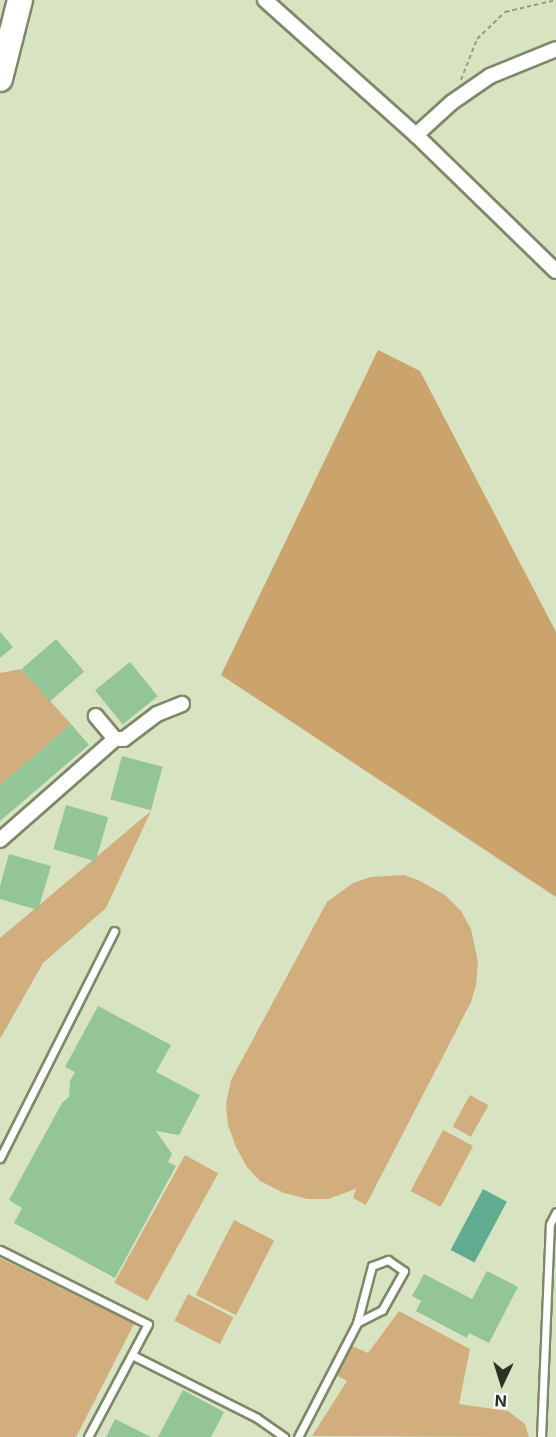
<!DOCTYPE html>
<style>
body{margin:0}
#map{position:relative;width:556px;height:1437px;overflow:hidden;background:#d8e3c2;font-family:Inter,sans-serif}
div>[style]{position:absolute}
.green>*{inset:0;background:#d2ae7e;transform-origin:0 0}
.forest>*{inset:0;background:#caa36d}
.water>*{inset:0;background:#61ab91;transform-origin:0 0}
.building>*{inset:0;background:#94c596;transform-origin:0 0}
.path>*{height:2px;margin-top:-1px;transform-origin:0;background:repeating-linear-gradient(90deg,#939b82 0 4.5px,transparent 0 7.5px)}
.roads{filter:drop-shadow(2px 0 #7e8869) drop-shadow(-2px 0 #7e8869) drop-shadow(0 2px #7e8869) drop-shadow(0 -2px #7e8869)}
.lane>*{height:7px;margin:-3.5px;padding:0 3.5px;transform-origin:3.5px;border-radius:3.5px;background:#fff}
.street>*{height:14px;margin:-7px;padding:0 7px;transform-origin:7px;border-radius:7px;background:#fff}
.highway>*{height:24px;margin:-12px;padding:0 12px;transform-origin:12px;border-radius:12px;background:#fff}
span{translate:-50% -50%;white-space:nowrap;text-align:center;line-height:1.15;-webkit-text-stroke:4.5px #fff;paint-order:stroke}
.north{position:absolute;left:472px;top:1353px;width:60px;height:60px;-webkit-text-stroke:4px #fff;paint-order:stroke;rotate:184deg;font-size:16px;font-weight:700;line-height:24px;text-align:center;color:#2d3124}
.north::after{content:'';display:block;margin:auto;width:21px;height:27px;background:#2d3124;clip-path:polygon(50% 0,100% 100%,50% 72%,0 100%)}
</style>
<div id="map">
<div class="green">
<div style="clip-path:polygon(21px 669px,71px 724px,0 785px,0 673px)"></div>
<div style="clip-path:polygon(151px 811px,106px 908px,43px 963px,0 1039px,0 938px)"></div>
<div style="clip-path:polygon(404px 875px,418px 880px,445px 895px,461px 911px,471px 929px,478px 962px,476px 985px,471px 1002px,366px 1205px,353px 1198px,356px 1189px,328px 1199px,308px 1199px,284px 1193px,260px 1181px,247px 1167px,236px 1147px,228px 1125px,226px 1104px,231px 1080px,327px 902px,353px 883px,371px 877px)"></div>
<div style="left:470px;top:1095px;width:21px;height:36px;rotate:29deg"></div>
<div style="left:443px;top:1130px;width:34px;height:69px;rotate:28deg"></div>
<div style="left:185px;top:1155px;width:38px;height:146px;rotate:29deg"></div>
<div style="left:234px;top:1220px;width:45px;height:84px;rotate:27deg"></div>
<div style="clip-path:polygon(0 1258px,134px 1324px,76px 1437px,0 1437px)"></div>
<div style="left:188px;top:1294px;width:51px;height:30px;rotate:27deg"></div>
<div style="clip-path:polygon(399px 1311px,470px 1349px,459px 1404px,508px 1411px,525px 1424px,529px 1437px,312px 1436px,347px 1381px,336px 1375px,352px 1346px,368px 1353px)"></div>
</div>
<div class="forest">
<div style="clip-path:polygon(378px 350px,420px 371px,556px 632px,556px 897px,221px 675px)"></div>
</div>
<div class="water">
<div style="left:483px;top:1189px;width:27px;height:69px;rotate:28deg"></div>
</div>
<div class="building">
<div style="clip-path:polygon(0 632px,13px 647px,0 658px)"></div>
<div style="left:56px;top:639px;width:43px;height:46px;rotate:49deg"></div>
<div style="left:130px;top:662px;width:44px;height:45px;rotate:51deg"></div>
<div style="clip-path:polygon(71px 724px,89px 745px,0 821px,0 785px)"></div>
<div style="left:122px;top:756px;width:42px;height:45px;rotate:15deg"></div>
<div style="left:66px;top:805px;width:44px;height:46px;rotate:16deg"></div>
<div style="clip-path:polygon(9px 854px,51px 866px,38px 910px,0 899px,0 886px)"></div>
<div style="clip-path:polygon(98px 1006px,171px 1045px,156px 1072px,200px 1095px,179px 1135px,156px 1131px,172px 1154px,168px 1162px,176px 1166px,115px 1278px,14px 1223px,22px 1208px,9px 1200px,62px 1103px,69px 1097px,70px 1081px,75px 1072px,65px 1067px)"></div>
<div style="clip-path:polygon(487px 1271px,518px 1287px,489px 1343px,469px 1333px,467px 1338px,416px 1311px,421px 1301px,412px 1296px,424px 1274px,472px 1299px)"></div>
<div style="clip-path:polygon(183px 1390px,224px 1412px,211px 1437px,158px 1437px)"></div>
<div style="clip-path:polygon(115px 1419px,151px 1437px,106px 1437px)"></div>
</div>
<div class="path">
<div style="left:461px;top:80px;width:44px;rotate:-68.7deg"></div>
<div style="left:477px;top:39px;width:39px;rotate:-44deg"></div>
<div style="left:505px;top:12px;width:52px;rotate:-13.2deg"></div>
</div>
<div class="roads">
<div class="lane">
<div style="left:0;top:1158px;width:254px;rotate:-63.3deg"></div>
<div style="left:0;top:1250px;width:165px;rotate:26.6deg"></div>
<div style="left:148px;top:1324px;width:128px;rotate:118deg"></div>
<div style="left:132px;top:1355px;width:140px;rotate:26.7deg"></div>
<div style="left:257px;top:1418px;width:33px;rotate:35deg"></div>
<div style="left:298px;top:1437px;width:128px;rotate:-62.6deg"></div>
<div style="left:357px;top:1323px;width:59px;rotate:-75.3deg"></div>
<div style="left:372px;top:1266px;width:17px;rotate:-21deg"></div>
<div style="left:388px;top:1260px;width:19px;rotate:35deg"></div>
<div style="left:404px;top:1271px;width:45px;rotate:119.4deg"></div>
<div style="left:382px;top:1310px;width:28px;rotate:153deg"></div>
<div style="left:541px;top:1437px;width:213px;rotate:-87.6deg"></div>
<div style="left:550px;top:1224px;width:13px;rotate:-63deg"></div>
</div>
<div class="street">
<div style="left:265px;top:0;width:203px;rotate:41.8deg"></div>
<div style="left:416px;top:135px;width:195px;rotate:44.2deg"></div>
<div style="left:416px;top:135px;width:47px;rotate:-42.4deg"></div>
<div style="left:451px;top:103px;width:47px;rotate:-34.7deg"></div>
<div style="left:490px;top:76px;width:71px;rotate:-22.2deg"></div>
<div style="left:115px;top:739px;width:9px"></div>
<div style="left:124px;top:739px;width:41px;rotate:-37.1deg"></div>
<div style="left:157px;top:714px;width:27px;rotate:-22deg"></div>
<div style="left:0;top:840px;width:153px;rotate:-41.3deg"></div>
<div style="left:115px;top:739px;width:30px;rotate:-130deg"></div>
</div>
<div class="highway">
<div style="left:0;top:79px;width:81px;rotate:-75.8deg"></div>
</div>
</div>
<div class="north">N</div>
</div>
